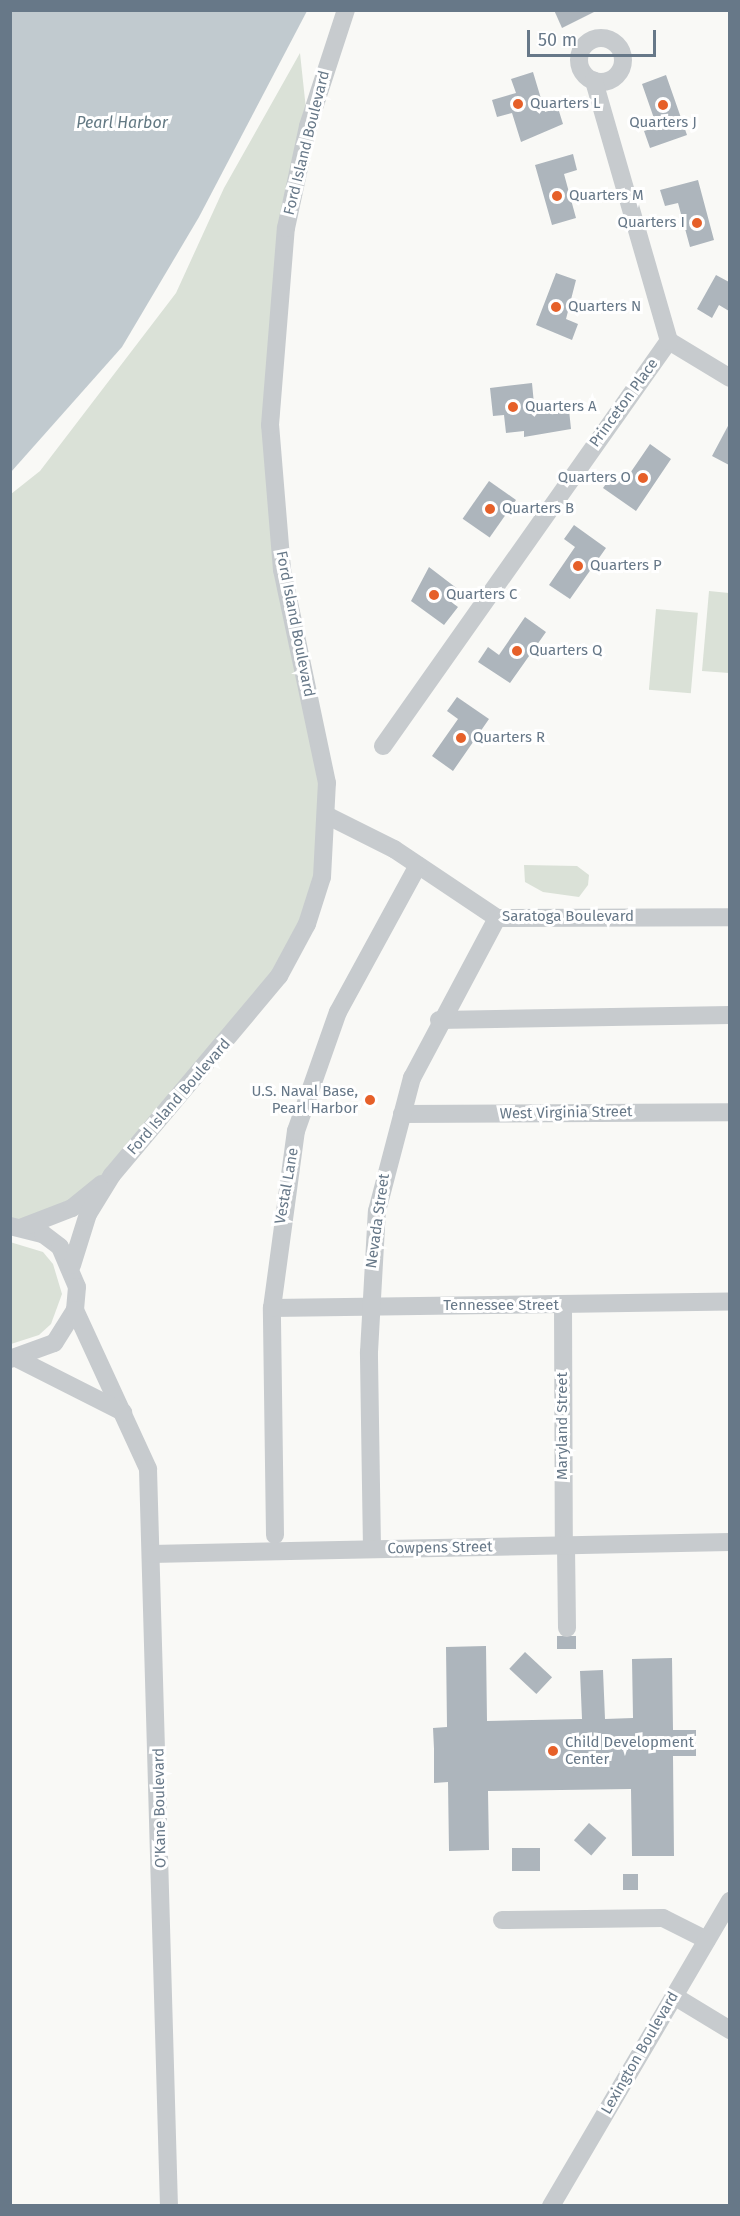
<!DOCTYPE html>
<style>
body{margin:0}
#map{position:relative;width:740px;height:2216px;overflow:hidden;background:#f9f9f6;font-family:"Fira Sans",sans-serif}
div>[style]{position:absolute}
.green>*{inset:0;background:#dae1d7;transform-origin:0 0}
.water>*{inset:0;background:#c1cacf}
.building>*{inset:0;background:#adb5bc;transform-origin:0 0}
.minor>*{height:18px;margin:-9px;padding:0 9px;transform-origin:9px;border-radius:9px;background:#c7cbce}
.minor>.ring{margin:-9px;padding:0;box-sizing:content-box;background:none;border:18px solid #c7cbce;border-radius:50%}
.dots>*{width:16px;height:16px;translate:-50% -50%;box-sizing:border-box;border:3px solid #fff;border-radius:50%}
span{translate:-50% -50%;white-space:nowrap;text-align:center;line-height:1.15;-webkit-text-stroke:6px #fff;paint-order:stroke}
.poi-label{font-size:15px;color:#677888}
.left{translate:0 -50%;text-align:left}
.right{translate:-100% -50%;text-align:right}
.street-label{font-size:15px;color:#677888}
.water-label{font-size:16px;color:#637983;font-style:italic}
.frame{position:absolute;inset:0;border:12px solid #677888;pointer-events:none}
.scale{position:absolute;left:527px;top:30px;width:129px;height:27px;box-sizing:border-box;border:3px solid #677888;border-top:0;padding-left:8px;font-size:18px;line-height:21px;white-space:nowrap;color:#677888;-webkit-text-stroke:4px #fff;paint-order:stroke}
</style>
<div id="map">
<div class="green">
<div style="clip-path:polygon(300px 53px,308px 128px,297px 171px,274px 489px,324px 761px,322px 877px,259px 1005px,72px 1208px,11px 1226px,11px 494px,40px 471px,176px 293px,224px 188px)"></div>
<div style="clip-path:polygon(709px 591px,729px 593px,729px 673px,702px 671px)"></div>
<div style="left:656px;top:609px;width:42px;height:81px;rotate:5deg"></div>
<div style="clip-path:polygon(524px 865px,577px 866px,589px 875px,588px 885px,579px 897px,543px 892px,525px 882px)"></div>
<div style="clip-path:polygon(10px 1242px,43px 1252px,53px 1264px,62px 1294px,51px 1324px,39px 1335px,11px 1344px)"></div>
</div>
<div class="water">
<div style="clip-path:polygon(11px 10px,307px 11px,199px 217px,122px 347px,11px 472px)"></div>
</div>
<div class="building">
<div style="clip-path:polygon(554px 10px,598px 10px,562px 28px)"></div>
<div style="clip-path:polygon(533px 72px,545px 112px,558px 108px,563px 124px,521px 142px,512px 113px,497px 117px,492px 100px,516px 93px,511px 79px)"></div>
<div style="clip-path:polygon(666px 75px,687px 135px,650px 148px,644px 131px,657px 127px,642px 84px)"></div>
<div style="clip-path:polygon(573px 154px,577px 170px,564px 174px,576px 218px,552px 225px,535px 165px)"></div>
<div style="clip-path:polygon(698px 180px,714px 240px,690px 247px,678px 203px,665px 206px,660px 190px)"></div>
<div style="clip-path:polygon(556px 273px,576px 280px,566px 319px,578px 324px,572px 340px,536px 325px)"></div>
<div style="clip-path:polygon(716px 275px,729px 282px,729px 311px,719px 305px,712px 318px,697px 309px)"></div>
<div style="clip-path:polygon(532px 383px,534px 404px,568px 400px,571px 429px,524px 437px,524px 431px,506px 433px,504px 415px,493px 416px,490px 388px)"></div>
<div style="clip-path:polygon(729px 424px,729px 465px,712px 456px)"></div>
<div style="clip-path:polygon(650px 444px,671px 459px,636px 511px,603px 488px,613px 474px,624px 482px)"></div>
<div style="left:489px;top:481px;width:33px;height:46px;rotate:35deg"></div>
<div style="clip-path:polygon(574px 525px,606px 548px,570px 599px,549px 585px,575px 547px,564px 539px)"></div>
<div style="clip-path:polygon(429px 567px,459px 590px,450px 601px,458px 607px,444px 625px,411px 601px)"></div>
<div style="clip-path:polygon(525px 617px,546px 632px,510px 683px,478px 662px,488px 647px,499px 655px)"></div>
<div style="clip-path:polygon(457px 697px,489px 719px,453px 771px,432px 756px,458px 719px,447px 711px)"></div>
<div style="left:557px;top:1636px;width:19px;height:13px"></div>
<div style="clip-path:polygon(486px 1646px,487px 1721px,582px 1719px,580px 1671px,603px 1670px,605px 1719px,633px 1718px,632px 1659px,672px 1658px,673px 1730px,696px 1730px,696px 1756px,673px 1756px,674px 1856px,632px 1856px,631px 1789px,488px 1791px,489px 1850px,449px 1851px,448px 1782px,434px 1783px,434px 1749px,433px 1728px,447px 1727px,446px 1647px)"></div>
<div style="left:525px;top:1652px;width:37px;height:23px;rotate:43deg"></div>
<div style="left:589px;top:1823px;width:23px;height:23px;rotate:41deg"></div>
<div style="left:512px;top:1848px;width:28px;height:23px"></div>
<div style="left:638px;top:1874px;width:16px;height:15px;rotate:90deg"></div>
</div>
<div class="minor">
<div class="ring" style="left:579px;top:38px;width:26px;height:26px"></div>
<div style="left:669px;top:341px;width:71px;rotate:31.2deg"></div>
<div style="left:383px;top:746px;width:496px;rotate:-54.8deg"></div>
<div style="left:669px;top:341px;width:271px;rotate:-106.1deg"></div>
<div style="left:328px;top:816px;width:74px;rotate:26.6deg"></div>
<div style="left:394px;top:849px;width:124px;rotate:33.8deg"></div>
<div style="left:497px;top:918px;width:233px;rotate:-0.2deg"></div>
<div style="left:439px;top:1020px;width:291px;rotate:-1deg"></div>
<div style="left:402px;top:1114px;width:328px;rotate:-0.3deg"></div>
<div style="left:10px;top:1226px;width:34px;rotate:14deg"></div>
<div style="left:43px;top:1234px;width:21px;rotate:37deg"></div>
<div style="left:60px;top:1247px;width:43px;rotate:67deg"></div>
<div style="left:77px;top:1287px;width:23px;rotate:95deg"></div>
<div style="left:75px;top:1310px;width:39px;rotate:122deg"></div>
<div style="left:54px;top:1343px;width:47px;rotate:160deg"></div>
<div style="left:23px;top:1227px;width:53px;rotate:-21.2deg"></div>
<div style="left:72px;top:1208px;width:38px;rotate:-39deg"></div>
<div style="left:72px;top:1265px;width:53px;rotate:-72.6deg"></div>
<div style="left:88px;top:1214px;width:46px;rotate:-58.4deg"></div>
<div style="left:112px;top:1175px;width:260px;rotate:-50deg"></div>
<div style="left:279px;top:976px;width:59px;rotate:-61.7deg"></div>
<div style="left:307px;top:924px;width:49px;rotate:-72.3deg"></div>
<div style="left:322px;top:877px;width:94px;rotate:-87deg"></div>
<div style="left:327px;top:783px;width:218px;rotate:-101.9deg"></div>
<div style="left:282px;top:570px;width:145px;rotate:-94.7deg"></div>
<div style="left:270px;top:425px;width:198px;rotate:-85.4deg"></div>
<div style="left:286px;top:228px;width:104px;rotate:-77.8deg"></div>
<div style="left:308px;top:126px;width:122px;rotate:-71.9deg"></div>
<div style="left:563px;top:1305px;width:242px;rotate:89.8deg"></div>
<div style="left:272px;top:1308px;width:458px;rotate:-0.8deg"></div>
<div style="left:75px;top:1310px;width:175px;rotate:65.3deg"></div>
<div style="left:148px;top:1469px;width:737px;rotate:88.37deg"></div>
<div style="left:18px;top:1359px;width:118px;rotate:26.8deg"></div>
<div style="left:275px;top:1535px;width:227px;rotate:-90.8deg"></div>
<div style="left:272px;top:1308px;width:179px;rotate:-82.3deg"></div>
<div style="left:296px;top:1131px;width:126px;rotate:-70.6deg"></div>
<div style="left:338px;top:1012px;width:167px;rotate:-61.4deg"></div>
<div style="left:566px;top:1546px;width:82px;rotate:89.3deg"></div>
<div style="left:372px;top:1549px;width:197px;rotate:-90.9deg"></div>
<div style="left:369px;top:1352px;width:141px;rotate:-86.8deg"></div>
<div style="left:377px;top:1211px;width:138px;rotate:-75.3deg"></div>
<div style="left:412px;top:1078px;width:181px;rotate:-62deg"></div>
<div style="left:151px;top:1554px;width:579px;rotate:-1.19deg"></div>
<div style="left:502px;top:1920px;width:161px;rotate:-0.7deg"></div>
<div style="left:663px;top:1918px;width:49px;rotate:26.6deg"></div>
<div style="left:674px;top:1996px;width:66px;rotate:31.3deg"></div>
<div style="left:551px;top:2206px;width:354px;rotate:-59.6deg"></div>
</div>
<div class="dots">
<div style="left:518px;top:104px;background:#e66029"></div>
<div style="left:663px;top:105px;background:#e66029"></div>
<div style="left:557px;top:196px;background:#e66029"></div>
<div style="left:697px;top:223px;background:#e66029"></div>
<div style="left:556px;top:307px;background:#e66029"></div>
<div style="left:513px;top:407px;background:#e66029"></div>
<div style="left:643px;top:478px;background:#e66029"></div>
<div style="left:490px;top:509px;background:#e66029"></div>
<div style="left:578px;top:566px;background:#e66029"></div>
<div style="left:434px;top:595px;background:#e66029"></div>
<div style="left:517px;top:651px;background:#e66029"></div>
<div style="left:461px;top:738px;background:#e66029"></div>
<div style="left:370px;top:1100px;background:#e66029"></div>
<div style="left:553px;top:1751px;background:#e66029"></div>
</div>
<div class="poi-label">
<span class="left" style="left:530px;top:104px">Quarters L</span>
<span style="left:663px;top:123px">Quarters J</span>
<span class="left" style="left:569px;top:196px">Quarters M</span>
<span class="right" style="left:685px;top:223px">Quarters I</span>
<span class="left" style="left:568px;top:307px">Quarters N</span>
<span class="left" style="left:525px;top:407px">Quarters A</span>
<span class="right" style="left:631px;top:478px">Quarters O</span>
<span class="left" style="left:502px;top:509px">Quarters B</span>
<span class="left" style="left:590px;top:566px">Quarters P</span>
<span class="left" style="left:446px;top:595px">Quarters C</span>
<span class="left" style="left:529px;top:651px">Quarters Q</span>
<span class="left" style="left:473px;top:738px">Quarters R</span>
<span class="right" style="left:358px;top:1100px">U.S. Naval Base,<br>Pearl Harbor</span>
<span class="left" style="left:565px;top:1751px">Child Development<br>Center</span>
</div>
<div class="street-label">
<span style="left:307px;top:143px;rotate:-76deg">Ford Island Boulevard</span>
<span style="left:624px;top:403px;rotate:-54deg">Princeton Place</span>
<span style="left:295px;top:624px;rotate:79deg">Ford Island Boulevard</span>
<span style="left:568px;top:917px">Saratoga Boulevard</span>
<span style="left:179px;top:1097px;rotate:-49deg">Ford Island Boulevard</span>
<span style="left:566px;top:1113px;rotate:-1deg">West Virginia Street</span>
<span style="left:287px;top:1186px;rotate:-80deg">Vestal Lane</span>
<span style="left:378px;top:1221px;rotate:-82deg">Nevada Street</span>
<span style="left:501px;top:1306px">Tennessee Street</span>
<span style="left:563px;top:1426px;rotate:-90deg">Maryland Street</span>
<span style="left:440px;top:1548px;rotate:-1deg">Cowpens Street</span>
<span style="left:160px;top:1808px;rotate:-91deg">O'Kane Boulevard</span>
<span style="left:640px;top:2053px;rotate:-60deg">Lexington Boulevard</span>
</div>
<div class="water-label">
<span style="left:122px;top:123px">Pearl Harbor</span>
</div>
<div class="frame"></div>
<div class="scale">50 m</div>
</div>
